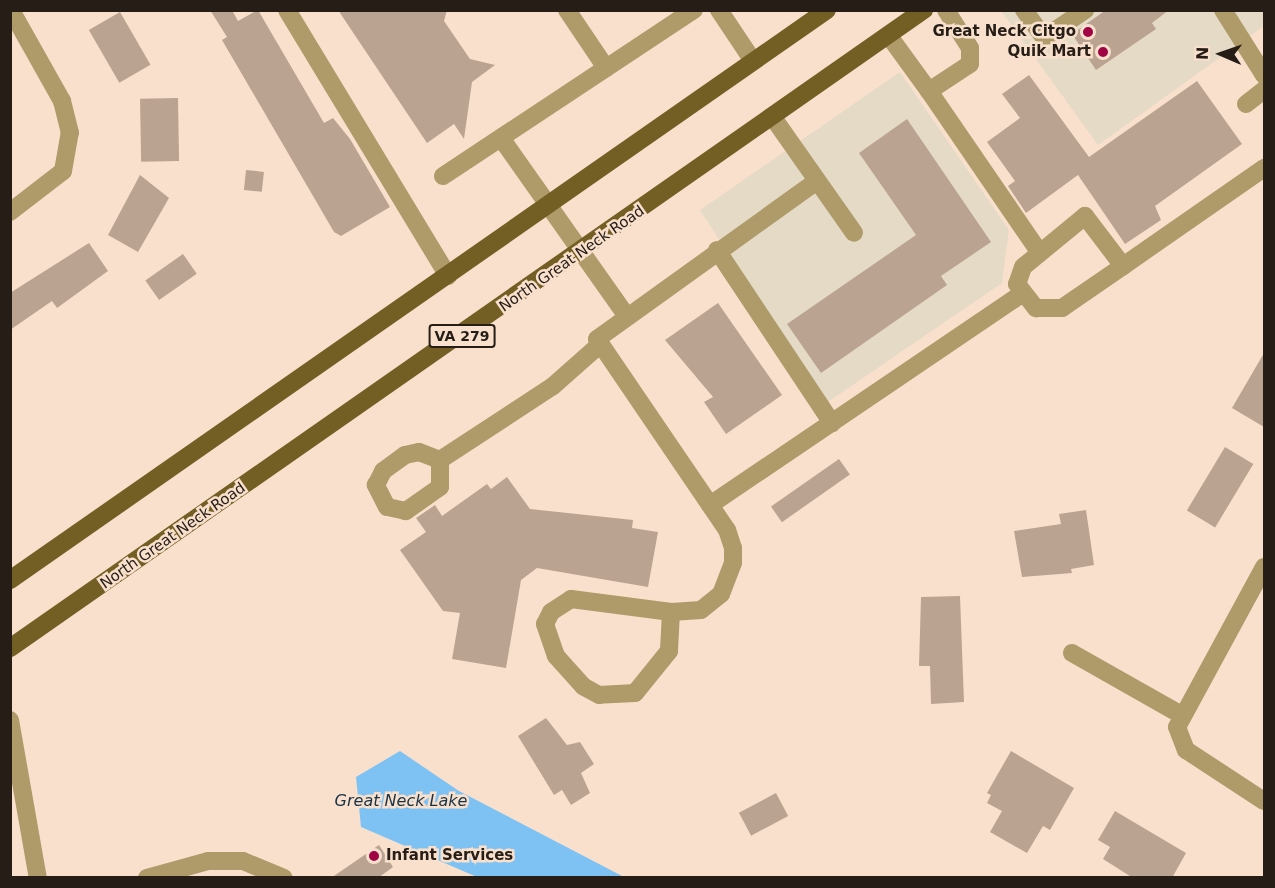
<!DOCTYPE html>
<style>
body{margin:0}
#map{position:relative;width:1275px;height:888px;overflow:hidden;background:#f9e0cd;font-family:"DejaVu Sans",sans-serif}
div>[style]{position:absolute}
.commercial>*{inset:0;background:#e5dac6}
.water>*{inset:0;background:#7ec2f3}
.building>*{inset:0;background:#baa391;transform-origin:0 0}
.minor>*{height:18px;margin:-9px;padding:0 9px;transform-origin:9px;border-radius:9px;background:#ae9b69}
.major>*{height:18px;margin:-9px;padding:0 9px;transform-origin:9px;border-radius:9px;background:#735e24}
.dots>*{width:16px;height:16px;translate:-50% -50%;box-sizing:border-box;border:3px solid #f9e0cd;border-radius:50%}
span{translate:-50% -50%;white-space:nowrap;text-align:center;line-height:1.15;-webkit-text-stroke:5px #f9e0cd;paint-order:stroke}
.shield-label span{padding:2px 4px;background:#f9e0cd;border:2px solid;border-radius:4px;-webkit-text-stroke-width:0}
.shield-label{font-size:14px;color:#261d17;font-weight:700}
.poi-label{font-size:15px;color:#261d17;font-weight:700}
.right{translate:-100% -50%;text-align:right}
.left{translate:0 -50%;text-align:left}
.street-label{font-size:15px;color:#261d17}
.water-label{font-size:16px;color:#163348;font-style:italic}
.frame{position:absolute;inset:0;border:12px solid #261d17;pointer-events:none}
.north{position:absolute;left:1191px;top:24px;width:60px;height:60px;-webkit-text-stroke:4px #f9e0cd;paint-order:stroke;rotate:272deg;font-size:16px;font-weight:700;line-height:24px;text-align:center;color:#261d17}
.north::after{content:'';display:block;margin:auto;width:21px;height:27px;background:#261d17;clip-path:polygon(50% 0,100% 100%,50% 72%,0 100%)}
</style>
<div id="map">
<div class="commercial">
<div style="clip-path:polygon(1001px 11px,1264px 11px,1264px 26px,1098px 145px)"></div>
<div style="clip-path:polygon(900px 72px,1009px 230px,1002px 283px,825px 404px,700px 210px)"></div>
</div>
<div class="water">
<div style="clip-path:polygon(400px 751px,459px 791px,624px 877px,477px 877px,361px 827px,356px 777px)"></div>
</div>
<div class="building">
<div style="clip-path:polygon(210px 10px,232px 10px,238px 21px,258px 10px,324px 123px,333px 118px,350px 139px,390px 207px,341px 236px,334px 232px,222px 40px,227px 37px)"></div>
<div style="clip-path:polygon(338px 10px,447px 10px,444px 21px,470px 59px,495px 65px,472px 82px,464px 139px,454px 124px,427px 143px)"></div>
<div style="clip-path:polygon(1106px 10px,1169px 10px,1152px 23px,1156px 29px,1096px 70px,1072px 34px)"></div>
<div style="left:120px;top:12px;width:61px;height:36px;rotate:60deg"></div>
<div style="clip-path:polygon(1029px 75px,1089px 157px,1197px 81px,1242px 144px,1155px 206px,1161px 220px,1125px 244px,1078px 175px,1026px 213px,1008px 186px,1015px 181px,987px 142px,1020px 118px,1002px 94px)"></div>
<div style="left:178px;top:98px;width:63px;height:38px;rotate:89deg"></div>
<div style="clip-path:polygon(907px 119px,991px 242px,941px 276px,947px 285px,821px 373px,787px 324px,916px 235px,859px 153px)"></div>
<div style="left:246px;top:170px;width:18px;height:20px;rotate:6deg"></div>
<div style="clip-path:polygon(140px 175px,169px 198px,138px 252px,108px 235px)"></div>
<div style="clip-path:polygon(89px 243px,108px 271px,57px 308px,52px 301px,10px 330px,10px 293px)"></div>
<div style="left:183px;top:254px;width:24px;height:46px;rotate:55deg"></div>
<div style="clip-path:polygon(718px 303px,782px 395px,726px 434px,704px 402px,713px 397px,665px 340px)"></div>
<div style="clip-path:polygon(1264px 353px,1264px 427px,1232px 408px)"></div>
<div style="left:1225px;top:447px;width:33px;height:74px;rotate:31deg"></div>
<div style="left:839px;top:459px;width:19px;height:83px;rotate:55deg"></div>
<div style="clip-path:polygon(507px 477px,530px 509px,633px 520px,632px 528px,658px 532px,648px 587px,537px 568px,521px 580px,506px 668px,452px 659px,460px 613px,443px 611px,400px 550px,426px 532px,416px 518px,435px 505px,442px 516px,487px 484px,491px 489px)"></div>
<div style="clip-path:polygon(1086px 510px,1094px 565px,1071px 569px,1072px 573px,1022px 577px,1014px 531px,1061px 524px,1059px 514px)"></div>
<div style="clip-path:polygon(960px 596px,964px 702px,931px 704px,930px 666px,919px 666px,921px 597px)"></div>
<div style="clip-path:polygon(546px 718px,567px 745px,580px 742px,594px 764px,581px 773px,590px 793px,571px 805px,562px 790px,554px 795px,518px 736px)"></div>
<div style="clip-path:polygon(1011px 751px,1074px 788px,1050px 830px,1043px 826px,1027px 853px,990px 832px,1002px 811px,987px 803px,991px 795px,987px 793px)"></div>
<div style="left:776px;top:793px;width:26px;height:42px;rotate:62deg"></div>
<div style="clip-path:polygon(1115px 811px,1186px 853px,1172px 878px,1133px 878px,1103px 859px,1110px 847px,1098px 840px)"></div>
<div style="clip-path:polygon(379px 845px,393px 867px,378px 878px,331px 878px)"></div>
</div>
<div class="minor">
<div style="left:287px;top:10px;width:311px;rotate:58.8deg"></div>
<div style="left:567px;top:10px;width:70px;rotate:56.1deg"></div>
<div style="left:719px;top:10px;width:61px;rotate:56.3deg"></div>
<div style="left:1024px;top:10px;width:34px;rotate:54deg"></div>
<div style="left:1044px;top:38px;width:50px;rotate:-34.3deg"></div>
<div style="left:1223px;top:10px;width:77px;rotate:57.8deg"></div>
<div style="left:889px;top:36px;width:68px;rotate:54deg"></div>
<div style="left:929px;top:91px;width:49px;rotate:-33.4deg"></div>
<div style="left:970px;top:64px;width:16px;rotate:-90deg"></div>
<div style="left:970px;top:48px;width:45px;rotate:-122.3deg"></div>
<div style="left:929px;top:91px;width:196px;rotate:55.6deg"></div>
<div style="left:1246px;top:104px;width:23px;rotate:-38deg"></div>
<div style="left:774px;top:119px;width:139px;rotate:54.9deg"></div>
<div style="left:501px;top:138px;width:215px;rotate:54.8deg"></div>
<div style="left:443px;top:176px;width:301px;rotate:-33.5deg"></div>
<div style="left:10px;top:212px;width:67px;rotate:-37.7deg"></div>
<div style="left:63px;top:171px;width:39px;rotate:-80deg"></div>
<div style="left:70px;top:133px;width:33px;rotate:-104deg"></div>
<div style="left:62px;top:101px;width:104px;rotate:-119.3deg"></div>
<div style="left:717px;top:250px;width:208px;rotate:56.4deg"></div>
<div style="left:1123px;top:266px;width:63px;rotate:-127.2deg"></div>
<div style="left:1085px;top:216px;width:80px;rotate:140.6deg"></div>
<div style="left:1023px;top:267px;width:18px;rotate:109deg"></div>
<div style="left:1017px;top:284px;width:31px;rotate:52deg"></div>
<div style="left:1036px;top:308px;width:26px"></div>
<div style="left:1062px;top:308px;width:74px;rotate:-34.5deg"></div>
<div style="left:1123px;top:266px;width:172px;rotate:-34.8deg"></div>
<div style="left:419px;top:452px;width:22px;rotate:21deg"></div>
<div style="left:440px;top:460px;width:27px;rotate:90deg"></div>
<div style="left:440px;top:487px;width:42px;rotate:144.8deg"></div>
<div style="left:406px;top:511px;width:19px;rotate:-168deg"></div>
<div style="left:387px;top:507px;width:25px;rotate:-117deg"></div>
<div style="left:376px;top:485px;width:16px;rotate:-63deg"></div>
<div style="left:383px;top:471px;width:27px;rotate:-36deg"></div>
<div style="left:405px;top:455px;width:14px;rotate:-12deg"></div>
<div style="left:440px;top:460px;width:135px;rotate:-33.2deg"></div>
<div style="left:553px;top:386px;width:60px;rotate:-41.6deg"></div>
<div style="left:710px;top:505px;width:374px;rotate:-34.1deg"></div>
<div style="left:1264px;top:567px;width:182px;rotate:118.5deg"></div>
<div style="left:1177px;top:727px;width:25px;rotate:69deg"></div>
<div style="left:1186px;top:750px;width:93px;rotate:33.2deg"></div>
<div style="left:571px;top:599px;width:101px;rotate:7.4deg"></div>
<div style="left:671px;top:612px;width:39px;rotate:93deg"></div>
<div style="left:669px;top:651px;width:54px;rotate:129deg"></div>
<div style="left:635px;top:693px;width:36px;rotate:177deg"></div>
<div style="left:599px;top:695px;width:18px;rotate:-151deg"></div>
<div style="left:583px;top:686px;width:40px;rotate:-132deg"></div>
<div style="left:556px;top:656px;width:34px;rotate:-109deg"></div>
<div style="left:545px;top:624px;width:13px;rotate:-63deg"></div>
<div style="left:551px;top:612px;width:24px;rotate:-33deg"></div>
<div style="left:671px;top:612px;width:30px;rotate:-4deg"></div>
<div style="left:701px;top:610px;width:26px;rotate:-39deg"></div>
<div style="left:721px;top:594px;width:33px;rotate:-69deg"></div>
<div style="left:733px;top:563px;width:15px;rotate:-90deg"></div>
<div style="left:733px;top:548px;width:19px;rotate:-108deg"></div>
<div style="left:727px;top:530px;width:231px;rotate:-124.2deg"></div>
<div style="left:597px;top:339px;width:271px;rotate:-35.7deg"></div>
<div style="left:1072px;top:653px;width:124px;rotate:29.5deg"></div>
<div style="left:10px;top:720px;width:160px;rotate:80deg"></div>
<div style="left:147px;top:878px;width:63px;rotate:-15.6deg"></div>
<div style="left:208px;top:861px;width:35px"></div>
<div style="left:243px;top:861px;width:44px;rotate:22.5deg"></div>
</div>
<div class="major">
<div style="left:10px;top:580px;width:996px;rotate:-34.9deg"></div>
<div style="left:10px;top:648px;width:1115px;rotate:-34.92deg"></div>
</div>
<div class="dots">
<div style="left:1088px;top:32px;background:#a00445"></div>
<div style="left:1103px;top:52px;background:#a00445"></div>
<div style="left:374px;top:856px;background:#a00445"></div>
</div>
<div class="shield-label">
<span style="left:462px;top:336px">VA 279</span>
</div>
<div class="poi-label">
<span class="right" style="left:1076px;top:32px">Great Neck Citgo</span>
<span class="right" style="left:1091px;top:52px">Quik Mart</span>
<span class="left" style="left:386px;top:856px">Infant Services</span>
</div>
<div class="street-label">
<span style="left:572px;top:259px;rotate:-35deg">North Great Neck Road</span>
<span style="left:173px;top:536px;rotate:-35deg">North Great Neck Road</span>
</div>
<div class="water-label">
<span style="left:401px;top:801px">Great Neck Lake</span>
</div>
<div class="frame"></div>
<div class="north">N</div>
</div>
